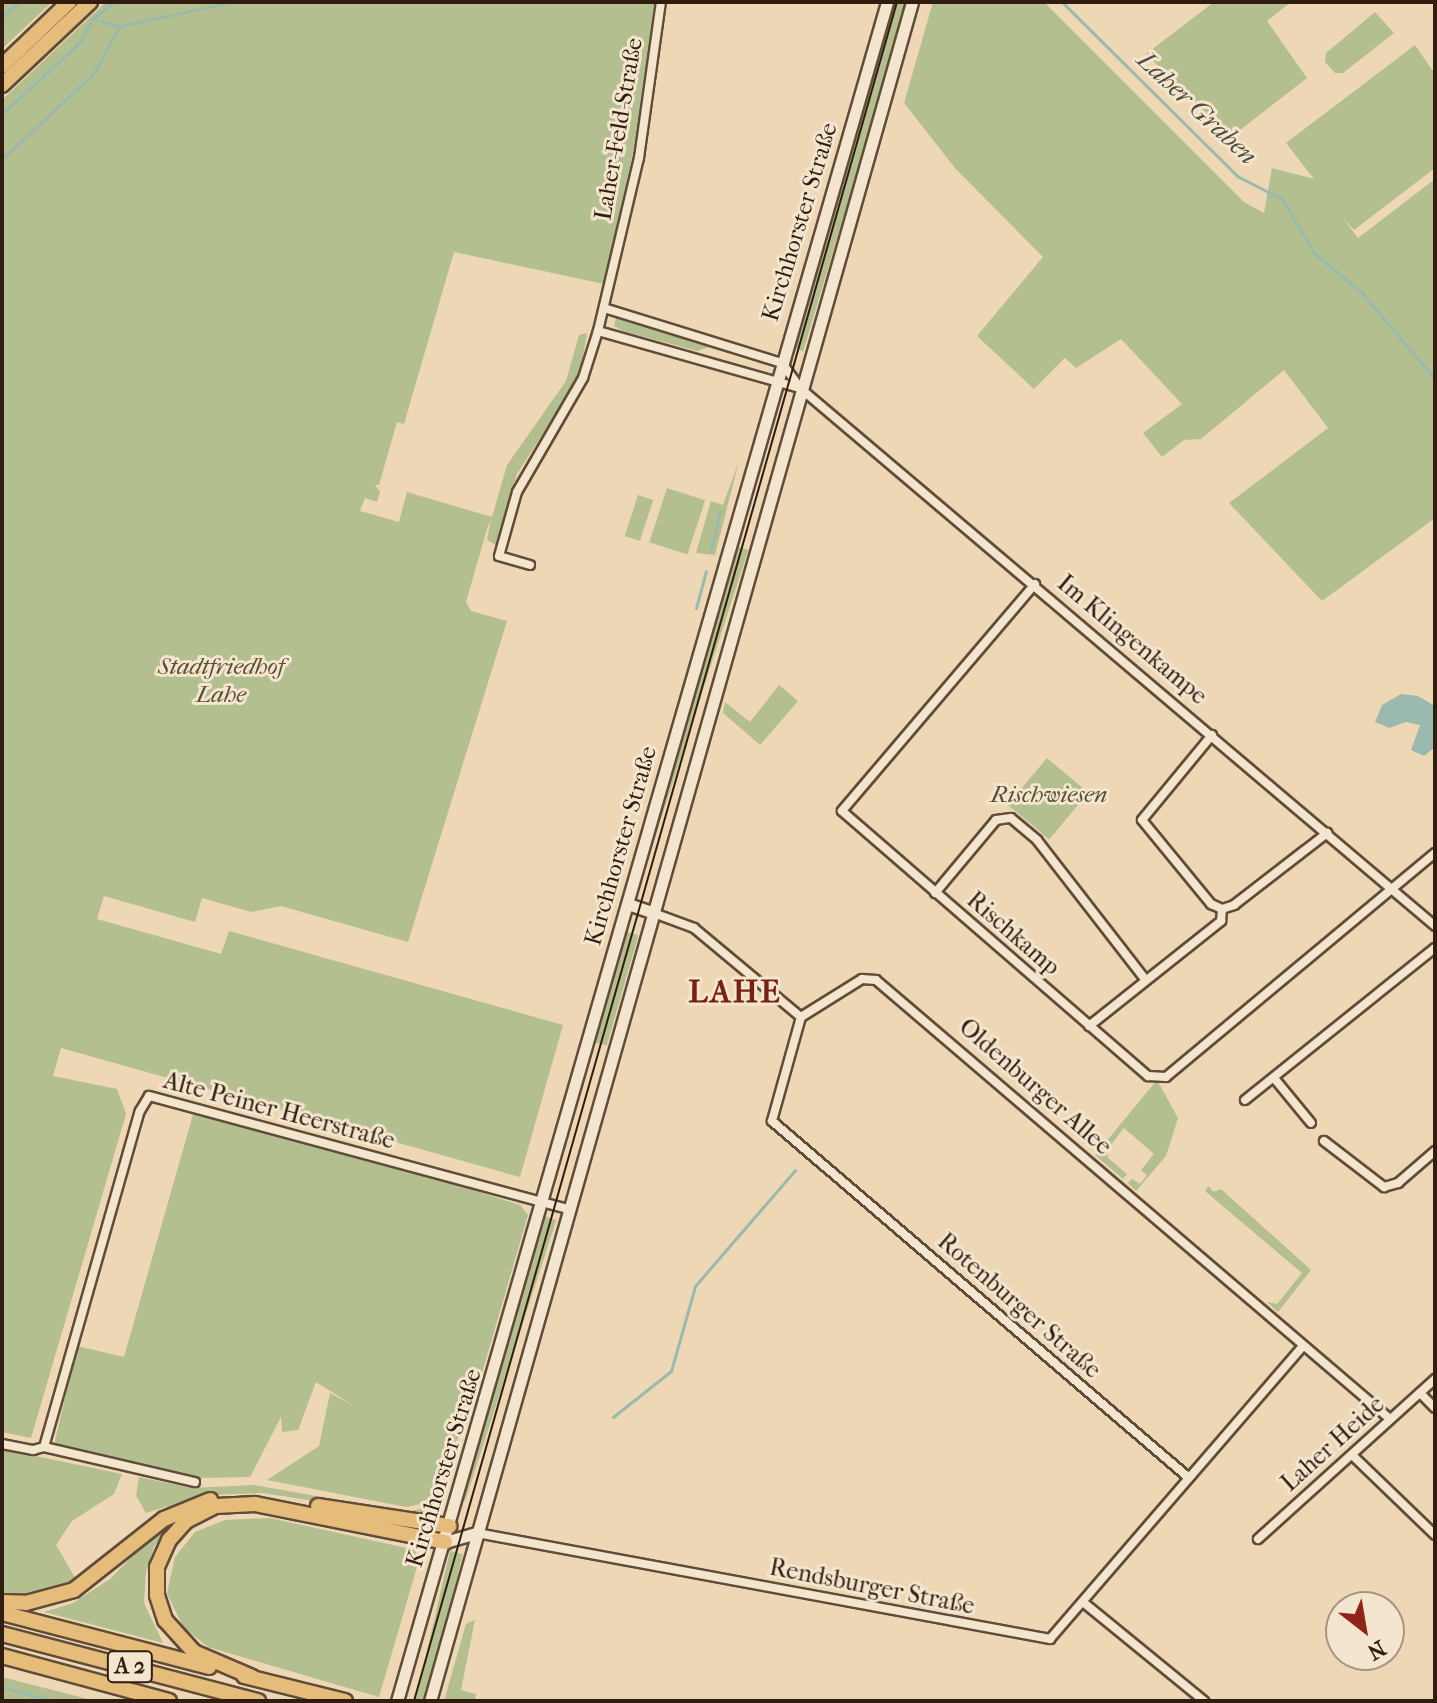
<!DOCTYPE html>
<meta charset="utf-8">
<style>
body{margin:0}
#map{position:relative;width:1437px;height:1703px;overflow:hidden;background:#edd7b4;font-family:"IM FELL French Canon",serif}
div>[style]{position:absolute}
.green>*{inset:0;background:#b4bf90;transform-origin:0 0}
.water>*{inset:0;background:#99baac}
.stream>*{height:3px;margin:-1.5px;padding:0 1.5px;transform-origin:1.5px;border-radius:1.5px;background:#99baac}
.roads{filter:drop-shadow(2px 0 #604c38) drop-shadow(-2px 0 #604c38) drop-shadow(0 2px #604c38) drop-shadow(0 -2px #604c38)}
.street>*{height:8px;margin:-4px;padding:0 4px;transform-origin:4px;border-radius:4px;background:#f3e5ce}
.secondary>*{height:11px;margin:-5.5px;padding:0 5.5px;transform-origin:5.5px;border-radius:5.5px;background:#f3e5ce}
.highway>*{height:14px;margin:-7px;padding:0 7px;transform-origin:7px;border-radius:7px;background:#e6bc7a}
.tram>*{height:2px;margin:-1px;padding:0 1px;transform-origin:1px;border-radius:1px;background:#311d0f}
span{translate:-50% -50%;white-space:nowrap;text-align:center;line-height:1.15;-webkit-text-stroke:6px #f3e5ce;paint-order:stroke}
.shield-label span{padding:2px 6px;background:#f3e5ce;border:2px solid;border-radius:6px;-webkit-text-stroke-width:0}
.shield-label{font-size:22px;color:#311d0f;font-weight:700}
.street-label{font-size:24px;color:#311d0f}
.park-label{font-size:24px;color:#584e36;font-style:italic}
.water-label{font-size:26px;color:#504c3e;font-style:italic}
.district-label{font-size:32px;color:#7a1f14;font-weight:700;letter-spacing:2px}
.frame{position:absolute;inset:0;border:4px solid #311d0f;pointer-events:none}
.north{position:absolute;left:1325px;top:1591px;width:80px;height:80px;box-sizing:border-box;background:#f3e5ce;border:2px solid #a59582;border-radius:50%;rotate:149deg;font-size:22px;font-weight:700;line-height:32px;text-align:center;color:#311d0f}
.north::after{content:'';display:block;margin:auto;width:28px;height:36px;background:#8f2418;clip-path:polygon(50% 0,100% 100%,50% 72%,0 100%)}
</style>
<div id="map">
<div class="green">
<div style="clip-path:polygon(2px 2px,52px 2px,2px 49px)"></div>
<div style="clip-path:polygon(106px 2px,655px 2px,634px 148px,604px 284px,454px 252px,404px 424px,397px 422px,379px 485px,375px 485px,380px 492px,377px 502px,365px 498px,360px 511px,399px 522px,407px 492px,492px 517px,507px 465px,566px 381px,579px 335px,587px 333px,580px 375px,517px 474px,496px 545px,487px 540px,491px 519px,487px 529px,466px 602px,471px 611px,507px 621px,408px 942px,281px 906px,251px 912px,202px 898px,195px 922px,104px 896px,97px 919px,221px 954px,229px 931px,563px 1025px,520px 1177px,61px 1048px,53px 1076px,117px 1089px,126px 1114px,31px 1438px,2px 1432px,2px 100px)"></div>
<div style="clip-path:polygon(892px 2px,908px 2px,803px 352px,794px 347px,805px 304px)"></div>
<div style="clip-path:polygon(933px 2px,1044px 2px,1244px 202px,1264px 213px,1272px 168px,1314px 179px,1286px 143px,1415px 45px,1435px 74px,1435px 168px,1354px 230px,1343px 218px,1358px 238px,1435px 179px,1435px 518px,1322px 601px,1229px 503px,1328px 428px,1284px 370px,1201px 439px,1184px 440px,1162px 457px,1143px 433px,1182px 404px,1121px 339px,1076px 368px,1065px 358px,1034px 389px,977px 336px,1043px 257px,955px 168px,904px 103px)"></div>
<div style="clip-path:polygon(1214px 2px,1291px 2px,1267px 21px,1307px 78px,1231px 137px,1146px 54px)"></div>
<div style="clip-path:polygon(1375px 12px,1394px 33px,1343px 73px,1335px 73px,1325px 62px,1326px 53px)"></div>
<div style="clip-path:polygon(616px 318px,712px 344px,712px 346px,697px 351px,623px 331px,614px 326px)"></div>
<div style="clip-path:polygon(739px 461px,715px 555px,696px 553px,711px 501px,723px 505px)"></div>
<div style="left:667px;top:488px;width:40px;height:57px;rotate:18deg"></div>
<div style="left:638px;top:495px;width:16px;height:43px;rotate:18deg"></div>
<div style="left:736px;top:546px;width:13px;height:352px;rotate:18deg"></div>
<div style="clip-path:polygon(779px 685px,798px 701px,760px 745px,723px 713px,725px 702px,750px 722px)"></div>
<div style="left:1047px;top:758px;width:54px;height:61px;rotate:40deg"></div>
<div style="left:624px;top:931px;width:15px;height:115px;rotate:16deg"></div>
<div style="clip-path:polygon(1157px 1080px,1178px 1118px,1166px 1156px,1136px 1191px,1128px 1183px,1132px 1179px,1140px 1184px,1147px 1175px,1141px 1170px,1154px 1154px,1124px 1128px,1107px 1150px,1108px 1158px,1127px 1174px,1123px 1179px,1095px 1155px)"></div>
<div style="clip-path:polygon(194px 1111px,457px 1185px,520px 1205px,528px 1215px,473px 1404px,460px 1436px,446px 1454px,440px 1487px,421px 1504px,406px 1507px,267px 1480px,319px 1446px,330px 1393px,354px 1406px,316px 1382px,298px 1430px,282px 1432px,281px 1417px,250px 1477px,194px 1478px,54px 1445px,77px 1346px,124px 1357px)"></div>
<div style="clip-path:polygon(1209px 1186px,1213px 1192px,1221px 1189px,1311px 1270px,1278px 1312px,1267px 1302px,1277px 1304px,1302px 1273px,1205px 1191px)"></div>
<div style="left:544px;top:1216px;width:13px;height:296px;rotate:18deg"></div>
<div style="clip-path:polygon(2px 1449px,122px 1474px,114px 1494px,72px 1521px,56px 1545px,76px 1579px,168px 1506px,146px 1513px,136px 1496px,139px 1477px,191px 1488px,254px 1485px,406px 1512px,421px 1509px,437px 1492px,443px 1493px,430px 1519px,263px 1493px,210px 1495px,55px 1595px,2px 1599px)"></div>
<div style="clip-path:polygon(270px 1518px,416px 1550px,417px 1567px,379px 1697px,208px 1647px,183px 1627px,167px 1593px,175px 1557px,195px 1532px,225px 1520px)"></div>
<div style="clip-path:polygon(174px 1522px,154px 1547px,146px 1573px,144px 1603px,163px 1643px,44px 1612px,73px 1603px,110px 1579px,152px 1536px)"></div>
<div style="left:450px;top:1551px;width:13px;height:155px;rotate:13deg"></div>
<div style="clip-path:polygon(475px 1620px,461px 1690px,476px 1694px,475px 1701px,444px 1701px,466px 1624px)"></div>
<div style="clip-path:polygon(2px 1677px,96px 1701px,2px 1701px)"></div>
</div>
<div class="water">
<div style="clip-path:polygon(1401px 694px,1418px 696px,1435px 706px,1435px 747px,1424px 756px,1411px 750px,1420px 725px,1406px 722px,1389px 728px,1375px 722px,1382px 705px)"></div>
</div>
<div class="stream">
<div style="left:1062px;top:2px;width:247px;rotate:44.8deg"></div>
<div style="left:1237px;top:176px;width:51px;rotate:27.1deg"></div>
<div style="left:1282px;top:199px;width:63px;rotate:59.3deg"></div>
<div style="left:1314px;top:253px;width:61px;rotate:39.7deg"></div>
<div style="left:1361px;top:292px;width:114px;rotate:49.6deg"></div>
<div style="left:2px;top:16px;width:22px;rotate:-39deg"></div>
<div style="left:93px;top:19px;width:28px;rotate:15deg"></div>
<div style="left:120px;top:26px;width:115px;rotate:-12.1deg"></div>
<div style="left:2px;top:114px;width:106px;rotate:-42.7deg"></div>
<div style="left:80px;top:42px;width:26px;rotate:-61deg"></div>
<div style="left:93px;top:19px;width:26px;rotate:-40deg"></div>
<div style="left:2px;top:159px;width:125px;rotate:-43deg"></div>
<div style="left:93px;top:74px;width:55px;rotate:-60.6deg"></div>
<div style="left:711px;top:550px;width:39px;rotate:-77deg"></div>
<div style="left:696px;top:608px;width:38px;rotate:-75deg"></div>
<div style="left:613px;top:1417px;width:74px;rotate:-38.4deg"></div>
<div style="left:671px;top:1371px;width:88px;rotate:-74.2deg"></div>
<div style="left:695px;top:1286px;width:153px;rotate:-49.2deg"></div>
<div style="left:2px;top:1687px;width:52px;rotate:15.6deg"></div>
</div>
<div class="roads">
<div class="street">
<div style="left:604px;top:308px;width:186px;rotate:17.2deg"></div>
<div style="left:782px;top:363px;width:31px;rotate:54deg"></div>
<div style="left:800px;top:388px;width:832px;rotate:40.27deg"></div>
<div style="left:598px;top:331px;width:209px;rotate:15.8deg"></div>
<div style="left:530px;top:565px;width:32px;rotate:-164deg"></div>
<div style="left:499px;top:556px;width:66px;rotate:-74.3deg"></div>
<div style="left:517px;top:492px;width:132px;rotate:-59.9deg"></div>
<div style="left:583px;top:378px;width:49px;rotate:-72.3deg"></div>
<div style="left:598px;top:331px;width:178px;rotate:-76.7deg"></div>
<div style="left:639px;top:158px;width:158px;rotate:-82deg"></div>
<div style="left:1035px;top:584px;width:298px;rotate:130.4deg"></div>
<div style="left:842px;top:811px;width:405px;rotate:40.9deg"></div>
<div style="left:1148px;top:1076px;width:18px;rotate:3deg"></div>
<div style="left:1166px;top:1077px;width:350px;rotate:-39.8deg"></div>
<div style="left:1212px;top:735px;width:110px;rotate:129.5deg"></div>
<div style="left:1142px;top:820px;width:109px;rotate:50.6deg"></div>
<div style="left:1211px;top:904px;width:12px;rotate:24deg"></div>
<div style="left:1222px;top:909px;width:13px;rotate:-18deg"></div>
<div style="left:1234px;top:905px;width:118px;rotate:-37.7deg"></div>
<div style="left:935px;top:893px;width:95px;rotate:-50.1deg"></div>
<div style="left:996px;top:820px;width:15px;rotate:-8deg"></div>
<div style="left:1011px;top:818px;width:34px;rotate:40deg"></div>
<div style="left:1037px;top:840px;width:175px;rotate:52.2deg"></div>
<div style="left:651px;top:912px;width:46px;rotate:20.4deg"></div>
<div style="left:694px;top:928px;width:139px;rotate:39.8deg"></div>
<div style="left:801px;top:1017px;width:72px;rotate:-31.9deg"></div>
<div style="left:862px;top:979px;width:14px;rotate:4deg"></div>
<div style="left:876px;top:980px;width:676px;rotate:40.5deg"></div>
<div style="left:801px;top:1017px;width:108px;rotate:105.6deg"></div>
<div style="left:772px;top:1121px;width:549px;rotate:40.57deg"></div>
<div style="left:1089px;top:1026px;width:169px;rotate:-38.5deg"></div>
<div style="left:1221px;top:921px;width:12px;rotate:-85deg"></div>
<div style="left:1274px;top:1078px;width:58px;rotate:50.6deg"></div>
<div style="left:1245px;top:1100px;width:243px;rotate:-38.7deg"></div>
<div style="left:1324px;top:1141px;width:76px;rotate:37.5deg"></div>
<div style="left:1384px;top:1187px;width:15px;rotate:-16deg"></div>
<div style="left:1398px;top:1183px;width:49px;rotate:-40.9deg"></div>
<div style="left:1420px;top:1393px;width:21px;rotate:45deg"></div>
<div style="left:2px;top:1444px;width:32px;rotate:11deg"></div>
<div style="left:33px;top:1450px;width:11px;rotate:-15deg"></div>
<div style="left:44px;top:1447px;width:155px;rotate:13.1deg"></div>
<div style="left:44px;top:1447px;width:349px;rotate:-74.1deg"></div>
<div style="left:140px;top:1111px;width:17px;rotate:-59deg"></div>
<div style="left:149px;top:1096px;width:434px;rotate:15.1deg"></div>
<div style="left:1352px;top:1455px;width:115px;rotate:43.9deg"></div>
<div style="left:477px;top:1533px;width:583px;rotate:10.48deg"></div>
<div style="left:1050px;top:1639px;width:387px;rotate:-49.2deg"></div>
<div style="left:1258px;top:1539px;width:239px;rotate:-42.1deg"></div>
<div style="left:1084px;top:1603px;width:155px;rotate:39.2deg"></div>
</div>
<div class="secondary">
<div style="left:628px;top:904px;width:24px;rotate:19deg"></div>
<div style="left:445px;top:1542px;width:33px;rotate:-16deg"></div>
<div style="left:397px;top:1701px;width:1768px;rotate:-73.91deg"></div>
<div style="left:430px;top:1701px;width:1766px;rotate:-74.16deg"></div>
</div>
<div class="highway">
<div style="left:2px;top:66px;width:93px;rotate:-43.7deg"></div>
<div style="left:2px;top:85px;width:121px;rotate:-43.3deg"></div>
<div style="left:318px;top:1506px;width:133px;rotate:8.7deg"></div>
<div style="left:2px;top:1602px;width:24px;rotate:2deg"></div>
<div style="left:26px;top:1603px;width:50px;rotate:-15.2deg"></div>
<div style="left:74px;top:1590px;width:115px;rotate:-38.3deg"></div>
<div style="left:164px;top:1519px;width:50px;rotate:-22.4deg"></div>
<div style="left:2px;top:1613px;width:214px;rotate:14.6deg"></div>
<div style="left:2px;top:1634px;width:265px;rotate:14.7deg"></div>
<div style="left:2px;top:1656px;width:173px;rotate:15.1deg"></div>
<div style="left:244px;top:1676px;width:104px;rotate:13.9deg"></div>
<div style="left:252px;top:1677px;width:63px;rotate:-156.7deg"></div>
<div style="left:194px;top:1652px;width:43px;rotate:-132.2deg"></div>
<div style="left:165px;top:1620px;width:26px;rotate:-108deg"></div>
<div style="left:157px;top:1595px;width:28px;rotate:-90deg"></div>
<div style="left:157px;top:1567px;width:30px;rotate:-66deg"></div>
<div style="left:169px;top:1540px;width:25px;rotate:-48deg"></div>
<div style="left:186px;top:1521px;width:34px;rotate:-27deg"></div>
<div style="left:216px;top:1506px;width:39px;rotate:-3deg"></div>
<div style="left:255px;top:1504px;width:194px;rotate:11.3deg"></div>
</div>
</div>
<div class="tram">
<div style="left:414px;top:1701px;width:1766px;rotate:-74.13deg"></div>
</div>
<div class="shield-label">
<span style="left:130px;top:1667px">A 2</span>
</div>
<div class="street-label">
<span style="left:619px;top:129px;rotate:-80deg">Laher-Feld-Straße</span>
<span style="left:800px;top:222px;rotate:-73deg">Kirchhorster Straße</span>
<span style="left:1132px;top:640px;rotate:40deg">Im Klingenkampe</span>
<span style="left:621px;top:846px;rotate:-74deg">Kirchhorster Straße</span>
<span style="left:1013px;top:934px;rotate:41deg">Rischkamp</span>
<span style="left:1035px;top:1087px;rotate:41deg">Oldenburger Allee</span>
<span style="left:279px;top:1111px;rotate:15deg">Alte Peiner Heerstraße</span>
<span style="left:1019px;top:1306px;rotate:41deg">Rotenburger Straße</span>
<span style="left:1333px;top:1444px;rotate:-42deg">Laher Heide</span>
<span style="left:444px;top:1468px;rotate:-73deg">Kirchhorster Straße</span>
<span style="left:872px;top:1587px;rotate:11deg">Rendsburger Straße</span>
</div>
<div class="park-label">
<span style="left:221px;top:681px">Stadtfriedhof<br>Lahe</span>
<span style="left:1049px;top:795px">Rischwiesen</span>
</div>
<div class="water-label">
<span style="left:1197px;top:108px;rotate:43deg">Laher Graben</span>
</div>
<div class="district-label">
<span style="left:735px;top:992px">LAHE</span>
</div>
<div class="frame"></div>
<div class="north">N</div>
</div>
